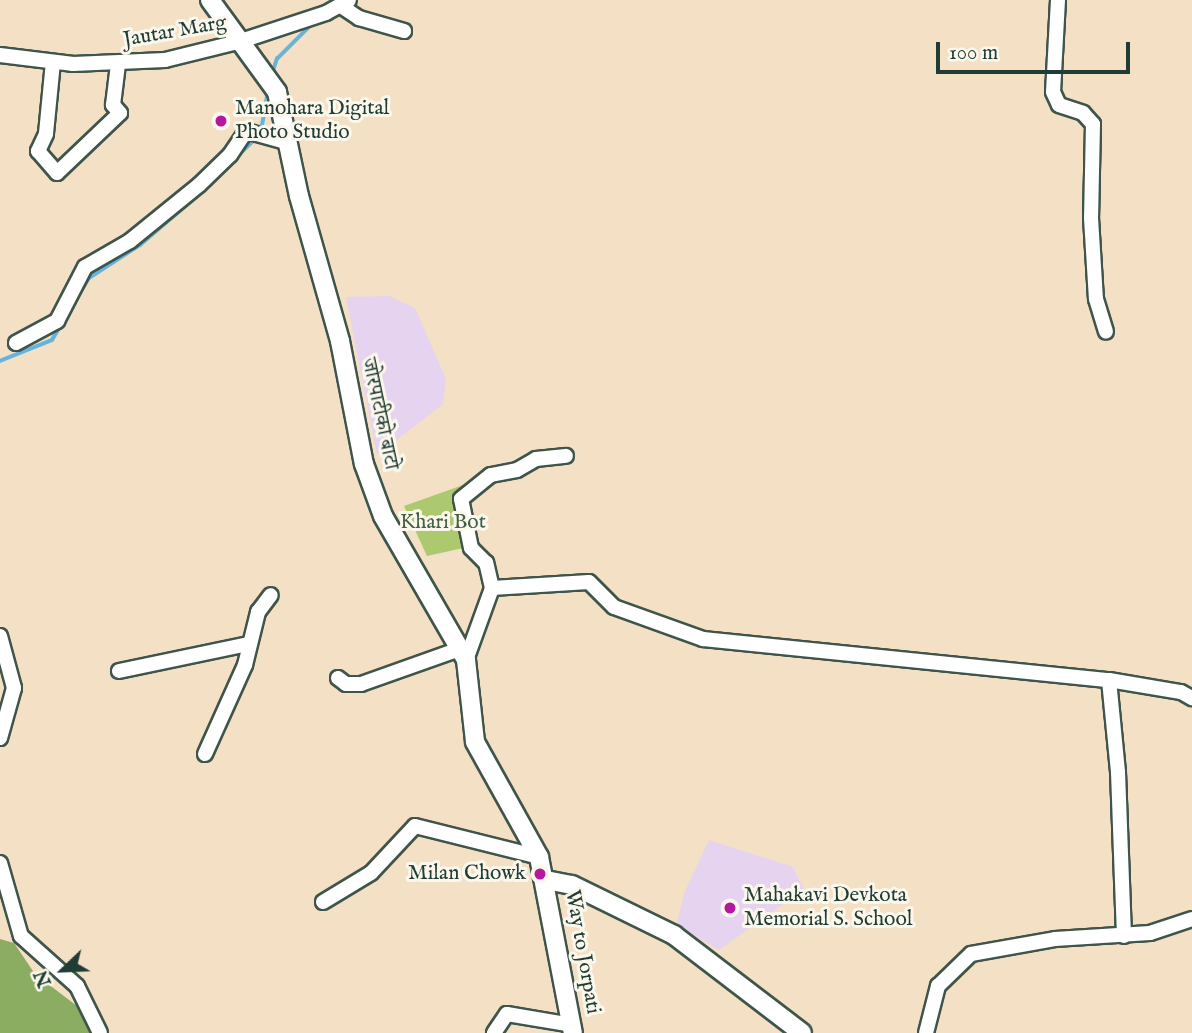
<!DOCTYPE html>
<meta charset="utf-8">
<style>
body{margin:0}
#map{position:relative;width:1192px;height:1033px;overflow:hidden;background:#f4e0c5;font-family:"IM FELL English","Noto Serif Devanagari",serif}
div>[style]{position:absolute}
.built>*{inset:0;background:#e6d3f0}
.green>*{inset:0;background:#adc970}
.forest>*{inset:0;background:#8aad62}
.stream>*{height:3.5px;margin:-1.75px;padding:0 1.75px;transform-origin:1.75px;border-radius:1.75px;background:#63b4de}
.roads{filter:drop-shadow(2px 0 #3f554a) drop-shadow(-2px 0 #3f554a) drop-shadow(0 2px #3f554a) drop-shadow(0 -2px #3f554a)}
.minor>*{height:14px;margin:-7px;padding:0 7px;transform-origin:7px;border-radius:7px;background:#fff}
.tertiary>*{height:18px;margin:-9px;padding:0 9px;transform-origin:9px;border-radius:9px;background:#fff}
.dots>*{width:19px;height:19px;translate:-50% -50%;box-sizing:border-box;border:4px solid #fbf7ec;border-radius:50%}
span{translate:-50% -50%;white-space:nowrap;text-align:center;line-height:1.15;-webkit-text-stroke:6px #fbf7ec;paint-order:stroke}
.street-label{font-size:21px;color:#1f3d34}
.poi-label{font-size:21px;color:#1f3d34}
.left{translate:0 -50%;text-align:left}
.right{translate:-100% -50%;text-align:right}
.park-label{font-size:21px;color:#426043}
.north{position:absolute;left:28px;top:935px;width:70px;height:70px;-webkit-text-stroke:5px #fbf7ec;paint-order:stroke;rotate:247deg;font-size:19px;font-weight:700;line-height:28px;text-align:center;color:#1f3d34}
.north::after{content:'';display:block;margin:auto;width:24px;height:32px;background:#1f3d34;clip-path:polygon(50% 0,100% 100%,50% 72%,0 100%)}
.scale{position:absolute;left:936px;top:42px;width:194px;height:32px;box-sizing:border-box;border:4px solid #1f3d34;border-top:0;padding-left:9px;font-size:21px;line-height:24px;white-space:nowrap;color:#1f3d34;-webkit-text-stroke:5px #fbf7ec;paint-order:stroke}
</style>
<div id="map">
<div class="built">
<div style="clip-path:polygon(389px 296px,415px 308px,446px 379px,443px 404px,377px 455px,346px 297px)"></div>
<div style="clip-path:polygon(709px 840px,793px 867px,804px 889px,719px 950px,676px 925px,685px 891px)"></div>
</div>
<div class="green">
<div style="clip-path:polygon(463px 485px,477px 545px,427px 556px,404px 506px)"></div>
</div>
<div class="forest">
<div style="clip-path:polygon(0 939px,14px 943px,35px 974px,77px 1006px,90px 1033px,0 1033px)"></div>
</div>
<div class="stream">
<div style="left:272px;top:74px;width:16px;rotate:-72deg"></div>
<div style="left:277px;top:59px;width:49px;rotate:-45deg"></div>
<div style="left:261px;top:131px;width:40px;rotate:-80deg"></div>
<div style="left:210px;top:184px;width:65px;rotate:-45deg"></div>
<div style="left:0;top:361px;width:56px;rotate:-22deg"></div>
<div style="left:52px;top:340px;width:72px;rotate:-59.2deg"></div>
<div style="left:89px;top:278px;width:61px;rotate:-32.9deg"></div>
<div style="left:140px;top:245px;width:82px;rotate:-40.5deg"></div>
</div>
<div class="roads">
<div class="minor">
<div style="left:1058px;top:0;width:92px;rotate:93.1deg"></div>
<div style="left:1053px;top:92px;width:14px;rotate:65deg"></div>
<div style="left:1059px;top:105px;width:25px;rotate:18deg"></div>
<div style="left:1083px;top:113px;width:15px;rotate:48deg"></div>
<div style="left:1093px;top:124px;width:94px;rotate:91.2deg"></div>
<div style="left:1091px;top:218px;width:81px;rotate:86.5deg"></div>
<div style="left:1096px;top:299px;width:34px;rotate:73deg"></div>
<div style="left:341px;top:6px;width:22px;rotate:34deg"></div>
<div style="left:359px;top:18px;width:47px;rotate:16.1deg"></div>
<div style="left:0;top:55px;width:74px;rotate:7deg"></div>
<div style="left:73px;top:64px;width:92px;rotate:-2.5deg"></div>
<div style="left:165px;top:60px;width:75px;rotate:-13.9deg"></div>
<div style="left:238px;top:42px;width:93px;rotate:-18.2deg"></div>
<div style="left:326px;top:13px;width:26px;rotate:-29deg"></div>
<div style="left:53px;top:62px;width:72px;rotate:95.6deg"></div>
<div style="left:46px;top:134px;width:19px;rotate:115deg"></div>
<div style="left:38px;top:151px;width:29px;rotate:49deg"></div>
<div style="left:57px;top:173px;width:87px;rotate:-43.6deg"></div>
<div style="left:120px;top:113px;width:11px;rotate:-131deg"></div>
<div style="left:113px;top:105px;width:41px;rotate:-83deg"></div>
<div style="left:16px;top:343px;width:47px;rotate:-28.2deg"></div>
<div style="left:57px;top:321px;width:61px;rotate:-62.6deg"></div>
<div style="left:85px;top:267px;width:52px;rotate:-30deg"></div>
<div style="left:130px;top:241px;width:89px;rotate:-39.1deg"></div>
<div style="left:199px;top:185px;width:43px;rotate:-44.1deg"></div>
<div style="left:230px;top:155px;width:29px;rotate:-56deg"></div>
<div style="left:246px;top:131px;width:45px;rotate:15.6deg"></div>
<div style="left:492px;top:588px;width:97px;rotate:-3.5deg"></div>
<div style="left:589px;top:582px;width:35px;rotate:45deg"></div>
<div style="left:614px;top:607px;width:95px;rotate:19.8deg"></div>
<div style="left:703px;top:639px;width:408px;rotate:5.8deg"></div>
<div style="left:1109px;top:680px;width:73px;rotate:9.5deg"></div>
<div style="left:1181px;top:692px;width:13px;rotate:29deg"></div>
<div style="left:0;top:636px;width:54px;rotate:74.9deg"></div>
<div style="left:14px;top:688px;width:52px;rotate:105.6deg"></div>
<div style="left:466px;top:660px;width:77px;rotate:-70.1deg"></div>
<div style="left:492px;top:588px;width:26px;rotate:-103deg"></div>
<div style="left:486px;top:563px;width:21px;rotate:-135deg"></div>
<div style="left:471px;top:548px;width:50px;rotate:-101.5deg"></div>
<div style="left:461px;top:499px;width:38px;rotate:-39deg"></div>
<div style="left:491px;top:475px;width:26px;rotate:-11deg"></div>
<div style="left:517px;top:470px;width:22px;rotate:-30deg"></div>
<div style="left:536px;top:459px;width:30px;rotate:-6deg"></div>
<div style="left:119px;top:671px;width:132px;rotate:-11.8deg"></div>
<div style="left:338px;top:678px;width:10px;rotate:37deg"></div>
<div style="left:346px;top:684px;width:15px"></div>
<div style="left:361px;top:684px;width:105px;rotate:-19.5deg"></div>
<div style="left:1109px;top:680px;width:92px;rotate:84.4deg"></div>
<div style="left:1118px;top:772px;width:164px;rotate:87.9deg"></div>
<div style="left:205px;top:754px;width:98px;rotate:-65.8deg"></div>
<div style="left:245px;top:665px;width:55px;rotate:-76.2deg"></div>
<div style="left:258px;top:612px;width:21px;rotate:-53deg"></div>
<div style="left:0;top:863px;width:76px;rotate:74deg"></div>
<div style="left:21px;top:936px;width:75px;rotate:41.8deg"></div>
<div style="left:77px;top:986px;width:52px;rotate:63.9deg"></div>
<div style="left:323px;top:902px;width:56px;rotate:-31.1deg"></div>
<div style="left:371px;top:873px;width:64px;rotate:-46.9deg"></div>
<div style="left:415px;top:826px;width:128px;rotate:14deg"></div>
<div style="left:494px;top:1033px;width:23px;rotate:-56deg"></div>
<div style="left:507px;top:1014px;width:67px;rotate:9.5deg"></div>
<div style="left:926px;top:1033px;width:49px;rotate:-75.7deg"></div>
<div style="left:938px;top:986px;width:46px;rotate:-44.1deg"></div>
<div style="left:971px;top:954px;width:85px;rotate:-10.1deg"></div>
<div style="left:1055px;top:939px;width:95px;rotate:-3.6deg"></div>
<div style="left:1150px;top:933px;width:44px;rotate:-18.4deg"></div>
</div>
<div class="tertiary">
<div style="left:210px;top:0;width:114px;rotate:53.9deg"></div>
<div style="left:277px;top:92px;width:106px;rotate:78.1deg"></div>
<div style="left:299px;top:196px;width:151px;rotate:74.2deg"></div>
<div style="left:340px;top:341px;width:125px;rotate:79deg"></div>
<div style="left:364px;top:464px;width:55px;rotate:69.9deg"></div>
<div style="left:383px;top:516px;width:166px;rotate:60deg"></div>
<div style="left:466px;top:660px;width:82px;rotate:83.7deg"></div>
<div style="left:475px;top:742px;width:132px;rotate:60.9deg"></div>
<div style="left:539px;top:857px;width:179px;rotate:79.1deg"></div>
<div style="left:546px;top:880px;width:26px;rotate:11deg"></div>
<div style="left:572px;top:885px;width:114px;rotate:26.1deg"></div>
<div style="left:674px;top:935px;width:161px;rotate:37.4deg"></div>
</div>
</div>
<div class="dots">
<div style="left:221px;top:121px;background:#b5179e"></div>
<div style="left:540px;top:874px;background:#b5179e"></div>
<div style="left:730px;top:908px;background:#b5179e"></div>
</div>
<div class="street-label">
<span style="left:175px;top:32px;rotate:-10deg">Jautar Marg</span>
<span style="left:379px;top:414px;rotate:78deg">जोरपाटीको बाटो</span>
<span style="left:582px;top:952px;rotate:80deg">Way to Jorpati</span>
</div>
<div class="poi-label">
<span class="left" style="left:235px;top:121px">Manohara Digital<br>Photo Studio</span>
<span class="right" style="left:526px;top:874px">Milan Chowk</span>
<span class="left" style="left:744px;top:908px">Mahakavi Devkota<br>Memorial S. School</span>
</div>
<div class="park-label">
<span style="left:443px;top:523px">Khari Bot</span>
</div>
<div class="north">N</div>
<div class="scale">100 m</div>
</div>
